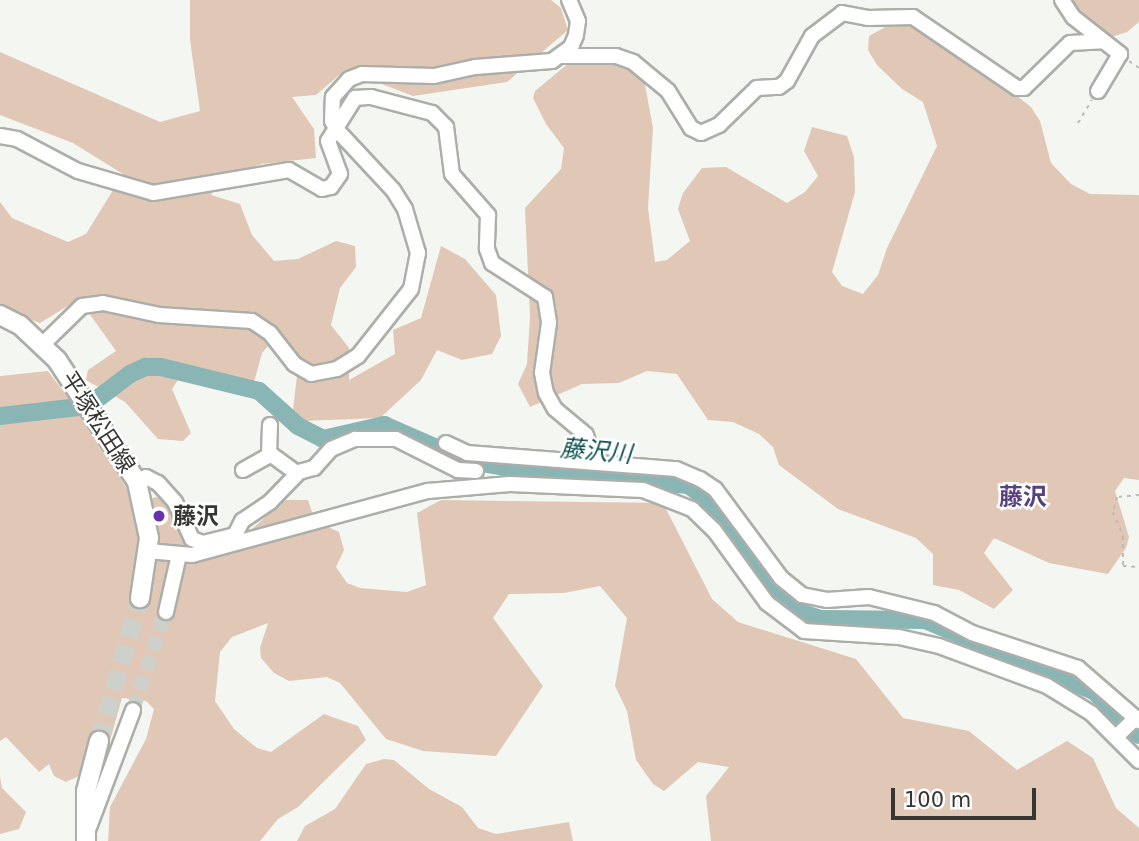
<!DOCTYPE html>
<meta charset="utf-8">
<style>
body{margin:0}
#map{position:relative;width:1139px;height:841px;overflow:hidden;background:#f4f7f1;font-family:"DejaVu Sans","Noto Sans JP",sans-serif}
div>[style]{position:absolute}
.green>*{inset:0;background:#e1c7b5}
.river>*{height:18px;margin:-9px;padding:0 9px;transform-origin:9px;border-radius:9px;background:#8ab5b5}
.minor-tunnel>*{height:14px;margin-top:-7px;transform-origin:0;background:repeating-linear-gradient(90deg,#ced1cb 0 14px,transparent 0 21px)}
.major-tunnel>*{height:18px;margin-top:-9px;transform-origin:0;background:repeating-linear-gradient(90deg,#ced1cb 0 18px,transparent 0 27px)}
.path>*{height:2px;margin-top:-1px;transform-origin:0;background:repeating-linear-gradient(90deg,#babcb7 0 3.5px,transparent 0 8.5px)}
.roads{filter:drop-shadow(2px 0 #acafa9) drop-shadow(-2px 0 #acafa9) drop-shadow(0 2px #acafa9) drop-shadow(0 -2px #acafa9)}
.minor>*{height:14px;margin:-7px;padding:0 7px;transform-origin:7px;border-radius:7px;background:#fff}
.major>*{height:18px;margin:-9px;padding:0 9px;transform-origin:9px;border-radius:9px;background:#fff}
.dots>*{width:19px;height:19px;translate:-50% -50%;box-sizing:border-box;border:4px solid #fff;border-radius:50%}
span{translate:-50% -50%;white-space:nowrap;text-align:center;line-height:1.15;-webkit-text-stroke:5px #fff;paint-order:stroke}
.street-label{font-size:23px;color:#363734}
.poi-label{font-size:23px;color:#363734;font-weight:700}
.left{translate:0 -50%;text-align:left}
.water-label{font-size:24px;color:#0d4e4e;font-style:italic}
.neighbourhood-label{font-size:24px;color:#57417e;font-weight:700}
.scale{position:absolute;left:891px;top:788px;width:145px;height:32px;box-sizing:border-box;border:4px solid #363734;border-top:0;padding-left:9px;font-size:21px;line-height:24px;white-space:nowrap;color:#363734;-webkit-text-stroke:5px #fff;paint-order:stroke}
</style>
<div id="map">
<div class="green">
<div style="clip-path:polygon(190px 0,551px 0,561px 8px,568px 30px,507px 82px,413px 96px,345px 70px,316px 95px,292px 97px,314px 129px,316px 158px,262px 164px,222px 177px,211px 195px,240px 204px,252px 235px,274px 261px,298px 259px,336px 241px,355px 246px,356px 267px,340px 288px,331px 325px,349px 348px,349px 380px,395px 354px,393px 330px,421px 318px,441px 246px,465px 259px,496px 295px,501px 336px,492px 354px,462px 360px,437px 350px,421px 380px,380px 418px,301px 421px,293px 410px,299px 358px,279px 334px,262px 353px,254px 382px,178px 380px,172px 389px,191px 433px,183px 441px,158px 439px,125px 402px,86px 380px,88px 370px,116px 351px,79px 299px,40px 323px,0 308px,0 202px,12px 218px,68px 242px,86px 234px,123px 174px,73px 143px,0 115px,0 52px,160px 122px,200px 111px,190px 40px)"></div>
<div style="clip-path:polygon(1059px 0,1139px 0,1139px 22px,1127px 32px,1105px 39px)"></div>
<div style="clip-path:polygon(911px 13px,1031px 107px,1040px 121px,1051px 163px,1071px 184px,1090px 194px,1139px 195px,1139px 480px,1124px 478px,1115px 491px,1129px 537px,1126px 548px,1108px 574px,1049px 563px,994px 538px,984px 553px,1013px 590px,994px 609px,959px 590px,933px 585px,933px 554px,916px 538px,838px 509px,779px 465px,773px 447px,759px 434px,733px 422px,708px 420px,677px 374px,647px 371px,619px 383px,582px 384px,530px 407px,518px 384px,527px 364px,530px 317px,525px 208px,561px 169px,564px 148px,546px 124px,533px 98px,535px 91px,587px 48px,641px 63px,653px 128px,648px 208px,655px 262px,667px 260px,690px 241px,678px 209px,683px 193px,702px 168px,726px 167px,787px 203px,805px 192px,818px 176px,804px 151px,812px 127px,847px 136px,854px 157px,855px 192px,832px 272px,842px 286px,863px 294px,878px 275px,887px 248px,937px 146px,923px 102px,902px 89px,877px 65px,868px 50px,869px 36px)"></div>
<div style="clip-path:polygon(48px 371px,86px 422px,130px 494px,140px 503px,156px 497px,171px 502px,192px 546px,252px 529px,284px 500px,308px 500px,315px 521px,339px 532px,344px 550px,336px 567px,347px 583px,360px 588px,407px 592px,426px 585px,417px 513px,441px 500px,663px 503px,712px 599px,738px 622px,856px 659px,903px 718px,969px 731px,1017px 770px,1067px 741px,1093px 758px,1116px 808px,1139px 828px,1139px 841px,711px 841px,706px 796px,729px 767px,698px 762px,664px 791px,653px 784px,636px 760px,627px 711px,615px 686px,627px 618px,600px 586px,564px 593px,509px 594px,493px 618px,543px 686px,496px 756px,423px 751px,386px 739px,340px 683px,327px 677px,289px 681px,274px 673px,261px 658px,260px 648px,268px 623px,232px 637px,220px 652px,215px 701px,234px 729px,257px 748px,271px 752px,324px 714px,358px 726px,366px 740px,298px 807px,278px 819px,260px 841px,108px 841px,110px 807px,146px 739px,154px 709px,146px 701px,122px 698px,103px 765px,66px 782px,54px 776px,49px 764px,39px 772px,6px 737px,0 741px,0 376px)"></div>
<div style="clip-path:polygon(384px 759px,394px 760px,429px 789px,462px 807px,478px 828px,496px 834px,569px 822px,573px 841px,297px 841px,305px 826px,335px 809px,366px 764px)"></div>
<div style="clip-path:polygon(0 777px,2px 788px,26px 812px,19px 829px,0 834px)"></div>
</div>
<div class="river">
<div style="left:0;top:416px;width:89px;rotate:-6.5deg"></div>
<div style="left:88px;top:406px;width:53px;rotate:-37.3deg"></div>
<div style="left:130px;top:374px;width:17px;rotate:-25deg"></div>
<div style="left:145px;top:367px;width:16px"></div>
<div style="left:161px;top:367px;width:101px;rotate:13.8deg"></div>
<div style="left:259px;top:391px;width:52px;rotate:41.9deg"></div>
<div style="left:298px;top:426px;width:28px;rotate:27deg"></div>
<div style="left:323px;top:439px;width:63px;rotate:-12.9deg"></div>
<div style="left:384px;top:425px;width:87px;rotate:23.6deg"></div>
<div style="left:464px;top:460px;width:59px;rotate:9.8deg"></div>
<div style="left:522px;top:470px;width:167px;rotate:5.2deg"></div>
<div style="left:688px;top:485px;width:19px;rotate:35deg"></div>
<div style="left:704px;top:496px;width:125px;rotate:51.8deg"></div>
<div style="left:781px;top:594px;width:28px;rotate:42deg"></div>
<div style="left:802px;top:613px;width:20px;rotate:18deg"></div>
<div style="left:821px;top:619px;width:104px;rotate:0.6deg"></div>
<div style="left:925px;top:620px;width:183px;rotate:22.8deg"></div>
<div style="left:1094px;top:691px;width:63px;rotate:44.4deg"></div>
</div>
<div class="minor-tunnel">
<div style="left:133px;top:710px;width:103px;rotate:-71.4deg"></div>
</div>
<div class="major-tunnel">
<div style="left:99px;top:741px;width:149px;rotate:-74deg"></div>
</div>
<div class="path">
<div style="left:1129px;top:61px;width:12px;rotate:35deg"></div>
<div style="left:1078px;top:123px;width:27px;rotate:-59deg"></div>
<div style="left:1139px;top:495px;width:22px;rotate:175deg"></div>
<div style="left:1117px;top:497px;width:16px;rotate:105deg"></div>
<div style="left:1113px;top:512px;width:26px;rotate:67deg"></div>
<div style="left:1123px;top:536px;width:30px;rotate:90deg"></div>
<div style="left:1123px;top:566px;width:16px;rotate:4deg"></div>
</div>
<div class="roads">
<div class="minor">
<div style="left:1062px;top:0;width:20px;rotate:57deg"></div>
<div style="left:1073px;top:17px;width:60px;rotate:38.2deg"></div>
<div style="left:1120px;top:54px;width:43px;rotate:120.7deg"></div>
<div style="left:561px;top:56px;width:55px"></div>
<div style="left:616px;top:56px;width:18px;rotate:19deg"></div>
<div style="left:633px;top:62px;width:45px;rotate:39.6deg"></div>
<div style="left:668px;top:91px;width:44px;rotate:58.1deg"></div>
<div style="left:691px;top:128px;width:11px;rotate:27deg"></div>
<div style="left:701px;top:133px;width:20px;rotate:-24deg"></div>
<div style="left:719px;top:125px;width:53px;rotate:-44.2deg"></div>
<div style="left:757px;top:88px;width:22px;rotate:-3deg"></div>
<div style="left:779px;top:87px;width:10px;rotate:-37deg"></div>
<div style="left:787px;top:81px;width:51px;rotate:-60.9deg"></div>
<div style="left:812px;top:36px;width:38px;rotate:-37deg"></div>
<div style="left:842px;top:13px;width:26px;rotate:11deg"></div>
<div style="left:868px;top:18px;width:45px;rotate:-1.3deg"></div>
<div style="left:913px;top:17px;width:126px;rotate:34.3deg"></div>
<div style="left:1017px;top:88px;width:7px"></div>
<div style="left:1024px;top:88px;width:64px;rotate:-44.4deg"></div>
<div style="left:1070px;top:43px;width:33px;rotate:-3deg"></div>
<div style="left:0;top:136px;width:17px;rotate:10deg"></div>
<div style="left:17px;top:139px;width:69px;rotate:27.7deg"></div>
<div style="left:78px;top:171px;width:78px;rotate:16.3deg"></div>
<div style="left:153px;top:193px;width:138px;rotate:-9.6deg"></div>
<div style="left:289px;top:170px;width:38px;rotate:30deg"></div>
<div style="left:322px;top:189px;width:9px;rotate:-13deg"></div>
<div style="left:331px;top:187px;width:16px;rotate:-55deg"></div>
<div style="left:340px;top:174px;width:35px;rotate:-110deg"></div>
<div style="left:328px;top:141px;width:51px;rotate:-57.9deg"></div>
<div style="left:355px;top:98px;width:16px;rotate:-4deg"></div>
<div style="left:371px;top:97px;width:63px;rotate:14.7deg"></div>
<div style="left:432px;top:113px;width:20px;rotate:45deg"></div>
<div style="left:446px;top:127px;width:47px;rotate:82.7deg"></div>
<div style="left:452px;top:174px;width:55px;rotate:48.7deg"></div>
<div style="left:488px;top:215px;width:34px;rotate:92deg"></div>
<div style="left:487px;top:249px;width:15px;rotate:70deg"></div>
<div style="left:492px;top:263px;width:63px;rotate:32.7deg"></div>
<div style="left:545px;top:297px;width:26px;rotate:81deg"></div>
<div style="left:549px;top:323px;width:50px;rotate:98deg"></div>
<div style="left:542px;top:373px;width:20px;rotate:79deg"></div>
<div style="left:546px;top:393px;width:18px;rotate:61deg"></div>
<div style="left:555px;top:409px;width:40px;rotate:40deg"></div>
<div style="left:586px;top:435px;width:28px;rotate:73deg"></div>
<div style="left:43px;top:344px;width:54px;rotate:-44.3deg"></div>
<div style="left:82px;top:306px;width:21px;rotate:-8deg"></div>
<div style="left:103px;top:303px;width:57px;rotate:12.1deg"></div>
<div style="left:159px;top:315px;width:93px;rotate:3.7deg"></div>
<div style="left:252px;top:321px;width:22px;rotate:34deg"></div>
<div style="left:270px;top:333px;width:39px;rotate:52deg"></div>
<div style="left:294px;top:364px;width:20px;rotate:30deg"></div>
<div style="left:311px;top:374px;width:26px;rotate:-11deg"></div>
<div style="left:337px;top:369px;width:25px;rotate:-32deg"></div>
<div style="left:358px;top:356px;width:85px;rotate:-51.7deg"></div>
<div style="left:411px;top:289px;width:37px;rotate:-79deg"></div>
<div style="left:418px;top:253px;width:46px;rotate:-106.5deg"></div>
<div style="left:405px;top:209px;width:22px;rotate:-122deg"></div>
<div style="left:393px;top:190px;width:82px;rotate:-133deg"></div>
<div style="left:337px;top:130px;width:10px;rotate:-119deg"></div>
<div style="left:332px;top:121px;width:24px;rotate:-88deg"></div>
<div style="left:333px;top:97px;width:24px;rotate:-48deg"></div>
<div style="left:349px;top:79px;width:14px;rotate:-21deg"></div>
<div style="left:362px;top:74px;width:72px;rotate:1.6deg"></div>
<div style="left:434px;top:76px;width:42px;rotate:-12.4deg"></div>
<div style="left:475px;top:67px;width:77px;rotate:-4.5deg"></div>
<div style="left:552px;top:61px;width:24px;rotate:-36deg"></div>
<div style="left:571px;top:47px;width:13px;rotate:-67deg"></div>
<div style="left:576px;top:35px;width:14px;rotate:-82deg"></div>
<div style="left:578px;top:21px;width:23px;rotate:-113deg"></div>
<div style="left:270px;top:425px;width:28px;rotate:92deg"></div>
<div style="left:269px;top:453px;width:34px;rotate:36deg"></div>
<div style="left:446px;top:443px;width:23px;rotate:25deg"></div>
<div style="left:467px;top:453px;width:210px;rotate:4.4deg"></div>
<div style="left:676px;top:469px;width:26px;rotate:23deg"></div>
<div style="left:700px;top:479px;width:18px;rotate:34deg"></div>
<div style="left:715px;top:489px;width:111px;rotate:53.4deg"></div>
<div style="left:781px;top:578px;width:27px;rotate:39deg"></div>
<div style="left:802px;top:595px;width:25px;rotate:11deg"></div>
<div style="left:827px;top:600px;width:42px;rotate:-4.1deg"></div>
<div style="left:869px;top:597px;width:67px;rotate:13.8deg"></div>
<div style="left:934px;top:613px;width:43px;rotate:27.8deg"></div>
<div style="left:972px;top:633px;width:112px;rotate:18.3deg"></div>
<div style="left:1078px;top:668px;width:81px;rotate:41deg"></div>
<div style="left:243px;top:470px;width:31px;rotate:-29deg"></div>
<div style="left:137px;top:482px;width:10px;rotate:-29deg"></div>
<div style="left:146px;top:477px;width:13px;rotate:27deg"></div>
<div style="left:158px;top:483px;width:25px;rotate:48deg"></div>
<div style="left:175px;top:502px;width:41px;rotate:65.3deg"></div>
<div style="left:192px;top:539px;width:12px;rotate:20deg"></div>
<div style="left:203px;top:543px;width:33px;rotate:-14deg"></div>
<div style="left:235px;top:535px;width:16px;rotate:-63deg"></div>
<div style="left:242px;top:521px;width:34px;rotate:-34deg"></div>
<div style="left:270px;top:502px;width:42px;rotate:-46deg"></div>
<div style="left:299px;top:472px;width:16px;rotate:-15deg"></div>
<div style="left:314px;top:468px;width:25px;rotate:-48deg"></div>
<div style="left:331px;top:449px;width:26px;rotate:-23deg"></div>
<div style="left:355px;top:439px;width:41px"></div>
<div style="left:396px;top:439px;width:69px;rotate:26.6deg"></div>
<div style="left:458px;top:470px;width:18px;rotate:3deg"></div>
<div style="left:148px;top:551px;width:44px;rotate:5.2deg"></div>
<div style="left:192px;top:555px;width:245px;rotate:-15.2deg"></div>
<div style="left:428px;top:491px;width:82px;rotate:-4.9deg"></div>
<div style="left:510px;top:484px;width:133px;rotate:2.6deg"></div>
<div style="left:643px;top:490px;width:53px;rotate:21.2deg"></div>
<div style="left:692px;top:509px;width:30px;rotate:44deg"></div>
<div style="left:714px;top:530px;width:90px;rotate:54deg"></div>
<div style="left:767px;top:603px;width:46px;rotate:37.1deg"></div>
<div style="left:804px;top:631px;width:95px;rotate:3.6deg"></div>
<div style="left:899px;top:637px;width:41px;rotate:12.7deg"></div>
<div style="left:939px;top:646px;width:115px;rotate:20.3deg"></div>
<div style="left:1047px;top:686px;width:52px;rotate:31.5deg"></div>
<div style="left:1091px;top:713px;width:68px;rotate:45deg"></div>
<div style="left:166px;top:612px;width:58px;rotate:-77.2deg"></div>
<div style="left:1116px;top:737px;width:28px;rotate:-44deg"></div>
<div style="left:88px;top:830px;width:128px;rotate:-69.4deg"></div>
</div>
<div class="major">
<div style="left:0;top:315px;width:22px;rotate:27deg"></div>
<div style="left:20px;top:325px;width:51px;rotate:43.4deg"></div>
<div style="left:57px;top:360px;width:146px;rotate:56.7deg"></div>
<div style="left:137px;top:482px;width:57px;rotate:77.9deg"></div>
<div style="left:149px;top:538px;width:61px;rotate:98.5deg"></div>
<div style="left:86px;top:841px;width:50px;rotate:-90deg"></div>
<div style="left:86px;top:791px;width:52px;rotate:-75.4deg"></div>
</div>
</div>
<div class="dots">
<div style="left:159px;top:516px;background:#6733aa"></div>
</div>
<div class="street-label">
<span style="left:98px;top:422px;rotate:57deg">平塚松田線</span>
</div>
<div class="poi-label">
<span class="left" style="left:173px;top:516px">藤沢</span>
</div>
<div class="water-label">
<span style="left:596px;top:452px;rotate:5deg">藤沢川</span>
</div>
<div class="neighbourhood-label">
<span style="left:1023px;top:498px">藤沢</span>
</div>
<div class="scale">100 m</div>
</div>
